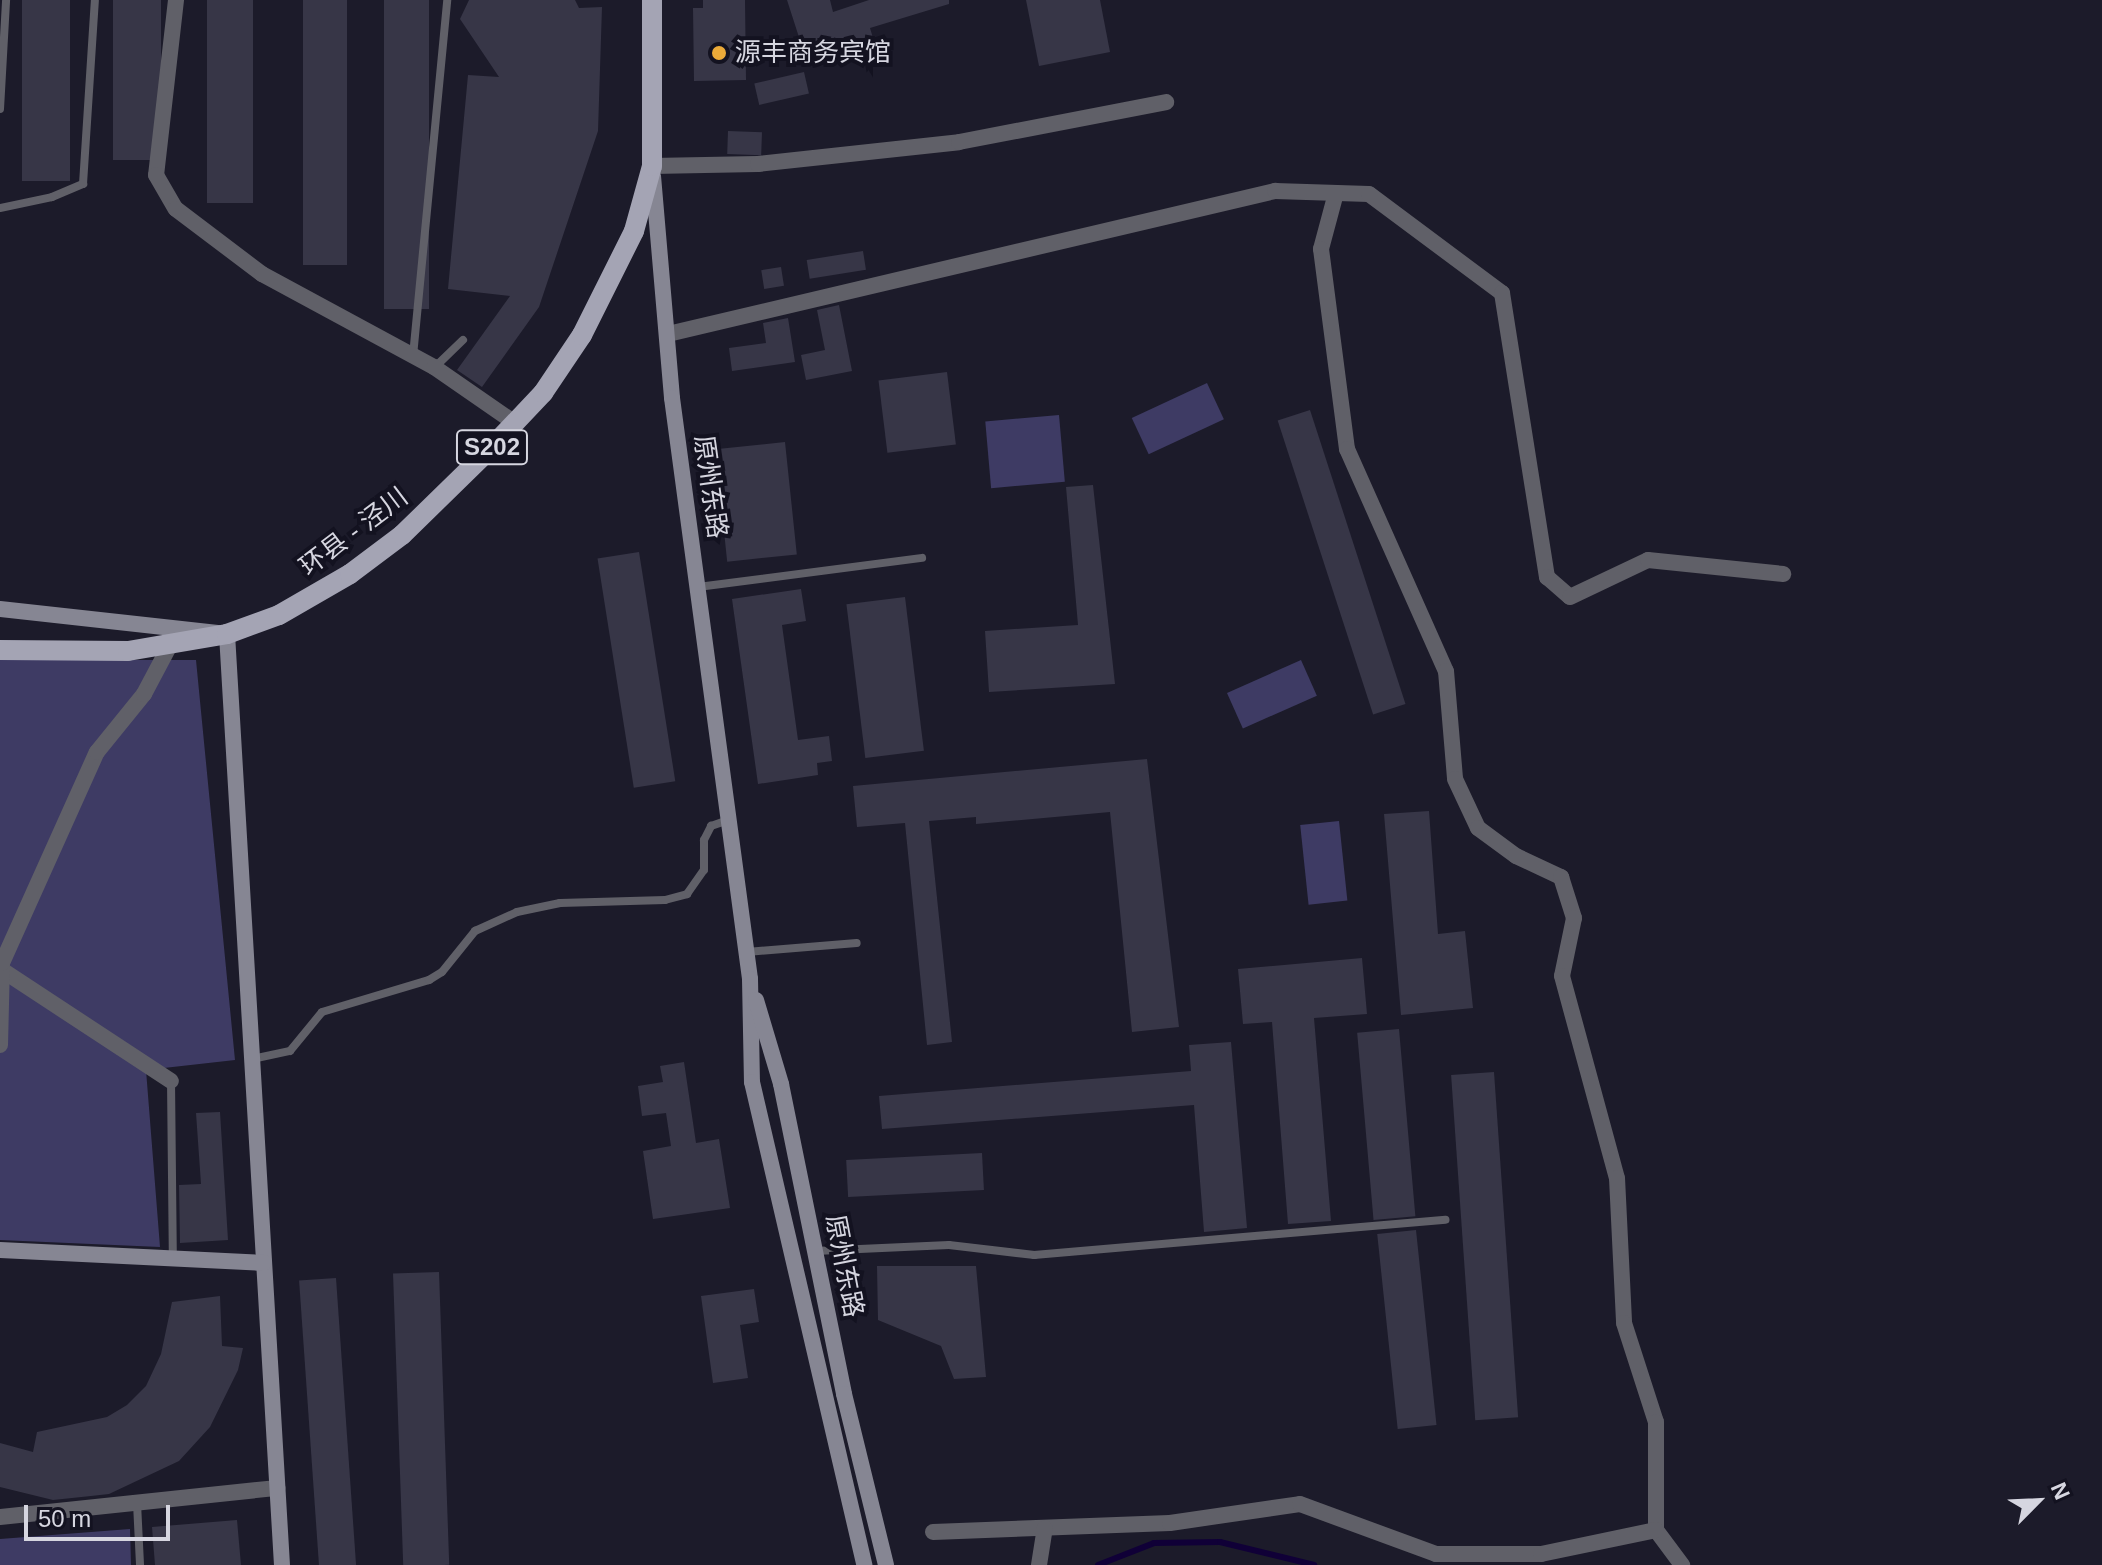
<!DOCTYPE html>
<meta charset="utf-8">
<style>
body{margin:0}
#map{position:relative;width:2102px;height:1565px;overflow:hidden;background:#1c1b2a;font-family:Helvetica,"Noto Sans SC",sans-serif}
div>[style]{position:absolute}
.green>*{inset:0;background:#3e3b64;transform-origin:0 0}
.stream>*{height:6px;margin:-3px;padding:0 3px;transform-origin:3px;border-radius:3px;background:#100037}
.building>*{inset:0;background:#373647;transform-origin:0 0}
.lane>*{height:8px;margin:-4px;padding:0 4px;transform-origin:4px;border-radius:4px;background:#606068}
.street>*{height:16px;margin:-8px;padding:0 8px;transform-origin:8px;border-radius:8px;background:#606068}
.secondary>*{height:16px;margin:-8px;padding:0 8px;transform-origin:8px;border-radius:8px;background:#868693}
.primary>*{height:20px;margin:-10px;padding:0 10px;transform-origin:10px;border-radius:10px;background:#a4a4b4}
.dots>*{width:22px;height:22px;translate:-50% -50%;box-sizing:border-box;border:4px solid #131220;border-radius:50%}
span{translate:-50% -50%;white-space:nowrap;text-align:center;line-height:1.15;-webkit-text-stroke:8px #131220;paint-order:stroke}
.shield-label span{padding:2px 6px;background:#131220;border:2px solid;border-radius:6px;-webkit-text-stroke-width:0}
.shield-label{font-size:24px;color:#d6d6e0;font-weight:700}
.poi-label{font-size:26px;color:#d6d6e0}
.left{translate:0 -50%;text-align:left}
.street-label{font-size:26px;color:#d6d6e0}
.north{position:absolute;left:1998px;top:1461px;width:80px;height:80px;-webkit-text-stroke:6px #131220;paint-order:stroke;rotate:66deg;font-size:22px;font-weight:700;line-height:32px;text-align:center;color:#d6d6e0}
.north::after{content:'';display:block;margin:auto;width:28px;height:36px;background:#d6d6e0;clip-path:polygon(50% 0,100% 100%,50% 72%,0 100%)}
.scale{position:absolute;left:24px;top:1505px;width:146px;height:36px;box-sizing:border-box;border:4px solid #d6d6e0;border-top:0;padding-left:10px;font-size:24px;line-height:28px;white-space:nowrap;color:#d6d6e0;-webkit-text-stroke:6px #131220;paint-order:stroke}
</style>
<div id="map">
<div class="green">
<div style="left:1207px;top:383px;width:40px;height:83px;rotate:65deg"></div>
<div style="left:1059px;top:415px;width:67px;height:74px;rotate:85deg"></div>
<div style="clip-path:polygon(0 660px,196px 660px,235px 1060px,146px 1070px,160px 1247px,0 1240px)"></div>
<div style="left:1301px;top:660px;width:39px;height:81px;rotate:66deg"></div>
<div style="left:1339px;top:821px;width:80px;height:39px;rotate:84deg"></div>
<div style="clip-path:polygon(130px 1529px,131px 1565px,0 1565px,0 1539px)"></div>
</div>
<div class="stream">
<div style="left:1098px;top:1565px;width:60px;rotate:-21.4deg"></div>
<div style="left:1154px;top:1543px;width:66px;rotate:-0.9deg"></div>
<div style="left:1220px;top:1542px;width:97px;rotate:13.7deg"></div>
</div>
<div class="building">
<div style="left:22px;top:0;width:48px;height:181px"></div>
<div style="left:113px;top:0;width:48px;height:160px"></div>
<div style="left:207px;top:0;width:46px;height:203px"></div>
<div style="left:303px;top:0;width:44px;height:265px"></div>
<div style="left:384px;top:0;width:45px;height:309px"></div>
<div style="clip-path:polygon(469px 0,575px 0,579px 8px,602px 7px,598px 131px,539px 307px,482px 387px,457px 370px,510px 296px,448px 289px,468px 75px,499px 77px,460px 19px)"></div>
<div style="clip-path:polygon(703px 0,745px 0,746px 80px,694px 81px,693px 8px,703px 8px)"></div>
<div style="clip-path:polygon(787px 0,830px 0,833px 12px,869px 0,949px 0,949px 4px,870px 28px,873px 38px,806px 59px)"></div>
<div style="clip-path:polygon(1026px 0,1100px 0,1110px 52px,1039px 66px)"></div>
<div style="left:804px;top:72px;width:22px;height:51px;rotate:77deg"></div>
<div style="left:728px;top:131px;width:34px;height:23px;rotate:2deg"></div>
<div style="left:863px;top:251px;width:19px;height:57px;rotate:81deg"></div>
<div style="left:781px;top:267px;width:19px;height:20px;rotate:81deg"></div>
<div style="clip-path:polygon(839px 305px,852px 371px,806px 380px,801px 355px,825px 350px,817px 310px)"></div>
<div style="clip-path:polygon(788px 318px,795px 362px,732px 371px,729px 348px,766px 343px,763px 323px)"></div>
<div style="left:947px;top:372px;width:73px;height:69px;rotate:83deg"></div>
<div style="left:1310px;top:410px;width:309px;height:34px;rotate:72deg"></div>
<div style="left:785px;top:442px;width:113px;height:70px;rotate:84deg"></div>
<div style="clip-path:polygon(1093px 485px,1115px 684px,989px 692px,985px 631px,1078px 625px,1066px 487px)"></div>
<div style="left:639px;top:552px;width:232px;height:42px;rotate:81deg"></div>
<div style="clip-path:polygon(801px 589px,806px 621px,782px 625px,798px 740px,829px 736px,832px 761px,817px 763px,818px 775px,758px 784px,732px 599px)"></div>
<div style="left:905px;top:597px;width:155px;height:59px;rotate:83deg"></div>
<div style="clip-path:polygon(1147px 759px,1179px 1027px,1132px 1032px,1110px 812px,976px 824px,976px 817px,929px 821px,952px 1042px,927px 1045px,905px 823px,857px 827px,853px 786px)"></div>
<div style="clip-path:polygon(1429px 811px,1438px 934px,1465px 931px,1473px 1008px,1401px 1015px,1384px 814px)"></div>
<div style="clip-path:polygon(1362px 958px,1367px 1014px,1314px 1018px,1331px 1221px,1288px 1224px,1272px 1022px,1243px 1024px,1238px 969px)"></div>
<div style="left:1399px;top:1029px;width:188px;height:42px;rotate:85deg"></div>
<div style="clip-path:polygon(1231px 1042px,1247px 1228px,1204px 1232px,1194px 1105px,882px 1129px,879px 1096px,1191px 1071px,1189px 1045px)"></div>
<div style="clip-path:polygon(684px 1062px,696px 1143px,719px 1139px,730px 1208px,653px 1219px,643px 1151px,671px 1146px,666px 1113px,642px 1116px,638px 1086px,663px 1082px,660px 1066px)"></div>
<div style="left:1494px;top:1072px;width:346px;height:43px;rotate:86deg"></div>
<div style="clip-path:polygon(220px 1112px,228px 1240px,180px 1243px,179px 1185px,201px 1184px,196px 1113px)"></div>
<div style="left:982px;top:1153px;width:37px;height:136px;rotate:87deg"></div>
<div style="left:1416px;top:1230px;width:196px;height:39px;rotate:84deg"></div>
<div style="clip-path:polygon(877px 1266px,976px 1266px,986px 1377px,954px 1379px,941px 1346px,878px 1320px)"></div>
<div style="left:439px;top:1272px;width:293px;height:46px;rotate:88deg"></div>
<div style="left:336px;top:1278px;width:288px;height:37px;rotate:86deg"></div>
<div style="clip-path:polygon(754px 1289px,759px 1322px,740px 1325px,748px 1378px,713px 1383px,701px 1296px)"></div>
<div style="clip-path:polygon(220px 1296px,222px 1346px,243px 1348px,238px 1370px,210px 1427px,179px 1461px,109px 1494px,91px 1496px,53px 1500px,0 1487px,0 1443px,33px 1452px,37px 1432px,107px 1417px,127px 1405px,146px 1386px,161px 1354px,172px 1302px)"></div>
<div style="clip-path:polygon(237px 1520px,241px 1565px,155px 1565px,152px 1527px)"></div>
</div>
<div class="lane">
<div style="left:0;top:109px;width:109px;rotate:-86.8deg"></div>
<div style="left:0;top:208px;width:53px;rotate:-11.9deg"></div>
<div style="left:52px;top:197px;width:34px;rotate:-23deg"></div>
<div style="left:83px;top:184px;width:184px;rotate:-86.3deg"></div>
<div style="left:413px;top:356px;width:358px;rotate:-84.5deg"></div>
<div style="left:435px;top:367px;width:39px;rotate:-44deg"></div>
<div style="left:698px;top:587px;width:226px;rotate:-7.4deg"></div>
<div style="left:747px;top:952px;width:110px;rotate:-4.7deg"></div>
<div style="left:252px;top:1059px;width:39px;rotate:-12deg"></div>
<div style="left:290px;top:1051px;width:50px;rotate:-50.6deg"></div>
<div style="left:322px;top:1012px;width:112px;rotate:-16.7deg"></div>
<div style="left:429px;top:980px;width:15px;rotate:-32deg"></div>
<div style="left:442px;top:972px;width:53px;rotate:-51.2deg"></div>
<div style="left:475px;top:931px;width:46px;rotate:-24.3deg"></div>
<div style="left:517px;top:912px;width:44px;rotate:-11.8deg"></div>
<div style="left:560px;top:903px;width:105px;rotate:-1.6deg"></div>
<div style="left:665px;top:900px;width:23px;rotate:-15deg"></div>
<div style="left:687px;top:894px;width:29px;rotate:-55deg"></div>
<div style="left:704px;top:870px;width:30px;rotate:-90deg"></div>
<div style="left:704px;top:840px;width:16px;rotate:-63deg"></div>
<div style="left:711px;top:826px;width:18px;rotate:-19deg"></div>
<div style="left:171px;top:1081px;width:177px;rotate:89.4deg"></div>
<div style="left:815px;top:1251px;width:134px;rotate:-2.6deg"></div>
<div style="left:949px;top:1245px;width:86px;rotate:6.7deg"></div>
<div style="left:1034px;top:1255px;width:413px;rotate:-4.9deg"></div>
<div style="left:137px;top:1503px;width:62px;rotate:87.2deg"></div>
</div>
<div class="street">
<div style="left:176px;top:0;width:176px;rotate:96.5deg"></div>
<div style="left:156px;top:175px;width:39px;rotate:60deg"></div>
<div style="left:176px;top:209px;width:108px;rotate:37.1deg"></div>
<div style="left:262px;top:274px;width:196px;rotate:28.4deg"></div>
<div style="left:434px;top:367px;width:98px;rotate:34.7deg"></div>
<div style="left:652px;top:166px;width:106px;rotate:-1.1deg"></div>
<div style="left:758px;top:164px;width:202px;rotate:-6.2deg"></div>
<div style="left:959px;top:142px;width:211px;rotate:-10.9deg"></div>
<div style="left:1336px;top:193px;width:58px;rotate:105deg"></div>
<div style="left:1321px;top:249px;width:202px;rotate:82.6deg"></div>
<div style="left:1347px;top:449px;width:243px;rotate:66deg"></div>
<div style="left:1446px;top:671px;width:108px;rotate:85.2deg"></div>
<div style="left:1455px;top:779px;width:54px;rotate:64.9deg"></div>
<div style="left:1478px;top:828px;width:47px;rotate:36.4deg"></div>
<div style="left:1516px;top:856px;width:50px;rotate:25deg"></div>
<div style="left:1561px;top:877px;width:43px;rotate:72.4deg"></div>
<div style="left:1574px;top:918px;width:59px;rotate:101.7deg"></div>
<div style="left:1562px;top:976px;width:209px;rotate:74.8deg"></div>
<div style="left:1617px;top:1178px;width:145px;rotate:87.2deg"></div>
<div style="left:1624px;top:1323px;width:104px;rotate:72.1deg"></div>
<div style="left:1656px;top:1422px;width:108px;rotate:90deg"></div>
<div style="left:1656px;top:1530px;width:44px;rotate:53.4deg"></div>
<div style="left:668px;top:334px;width:624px;rotate:-13.26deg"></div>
<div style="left:1275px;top:191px;width:94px;rotate:1.8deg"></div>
<div style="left:1369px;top:194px;width:166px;rotate:36.7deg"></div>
<div style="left:1502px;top:293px;width:288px;rotate:81deg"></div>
<div style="left:1547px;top:577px;width:30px;rotate:41deg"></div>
<div style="left:1570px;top:597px;width:86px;rotate:-25.4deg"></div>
<div style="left:1648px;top:560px;width:136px;rotate:5.9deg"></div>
<div style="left:2px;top:970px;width:202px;rotate:33.3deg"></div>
<div style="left:0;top:1045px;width:82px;rotate:-88.6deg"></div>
<div style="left:2px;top:963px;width:231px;rotate:-65.8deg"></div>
<div style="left:97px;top:752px;width:75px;rotate:-51deg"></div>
<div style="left:144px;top:694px;width:58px;rotate:-62.1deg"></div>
<div style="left:0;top:1517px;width:279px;rotate:-6deg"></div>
<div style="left:933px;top:1532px;width:237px;rotate:-2.2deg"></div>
<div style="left:1170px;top:1523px;width:131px;rotate:-8.3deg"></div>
<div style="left:1300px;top:1504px;width:145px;rotate:20.2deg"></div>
<div style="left:1436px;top:1554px;width:105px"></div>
<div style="left:1541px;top:1554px;width:117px;rotate:-11.8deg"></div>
<div style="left:1039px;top:1565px;width:37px;rotate:-81deg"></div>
</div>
<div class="secondary">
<div style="left:653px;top:176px;width:223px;rotate:85.1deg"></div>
<div style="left:672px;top:398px;width:586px;rotate:82.35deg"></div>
<div style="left:750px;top:979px;width:103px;rotate:88.9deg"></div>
<div style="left:752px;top:1082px;width:496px;rotate:76.9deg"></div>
<div style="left:0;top:609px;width:228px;rotate:6.3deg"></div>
<div style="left:227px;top:634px;width:933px;rotate:86.62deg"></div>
<div style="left:756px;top:1000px;width:88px;rotate:73.4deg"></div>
<div style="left:781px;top:1084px;width:316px;rotate:78.5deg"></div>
<div style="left:844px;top:1394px;width:176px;rotate:76.2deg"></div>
<div style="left:0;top:1250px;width:264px;rotate:2.8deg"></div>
</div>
<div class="primary">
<div style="left:0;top:650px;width:128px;rotate:0.4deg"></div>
<div style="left:128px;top:651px;width:100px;rotate:-9.7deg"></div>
<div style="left:227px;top:634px;width:55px;rotate:-20.1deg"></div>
<div style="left:279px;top:615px;width:82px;rotate:-30deg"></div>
<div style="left:350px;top:574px;width:65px;rotate:-36.9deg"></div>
<div style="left:402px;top:535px;width:120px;rotate:-44.3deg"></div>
<div style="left:488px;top:451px;width:80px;rotate:-46.5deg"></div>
<div style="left:543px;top:393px;width:70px;rotate:-56.1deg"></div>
<div style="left:582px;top:335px;width:116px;rotate:-63.4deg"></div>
<div style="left:634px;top:231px;width:67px;rotate:-74.5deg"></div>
<div style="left:652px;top:166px;width:166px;rotate:-90deg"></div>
</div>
<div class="dots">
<div style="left:719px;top:53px;background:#ebaa39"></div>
</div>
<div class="shield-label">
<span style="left:492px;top:447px">S202</span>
</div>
<div class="poi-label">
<span class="left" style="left:735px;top:53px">源丰商务宾馆</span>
</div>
<div class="street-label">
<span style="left:710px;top:487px;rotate:82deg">原州东路</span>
<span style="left:354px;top:532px;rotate:-37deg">环县 - 泾川</span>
<span style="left:844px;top:1266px;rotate:79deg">原州东路</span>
</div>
<div class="north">N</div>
<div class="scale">50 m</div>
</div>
